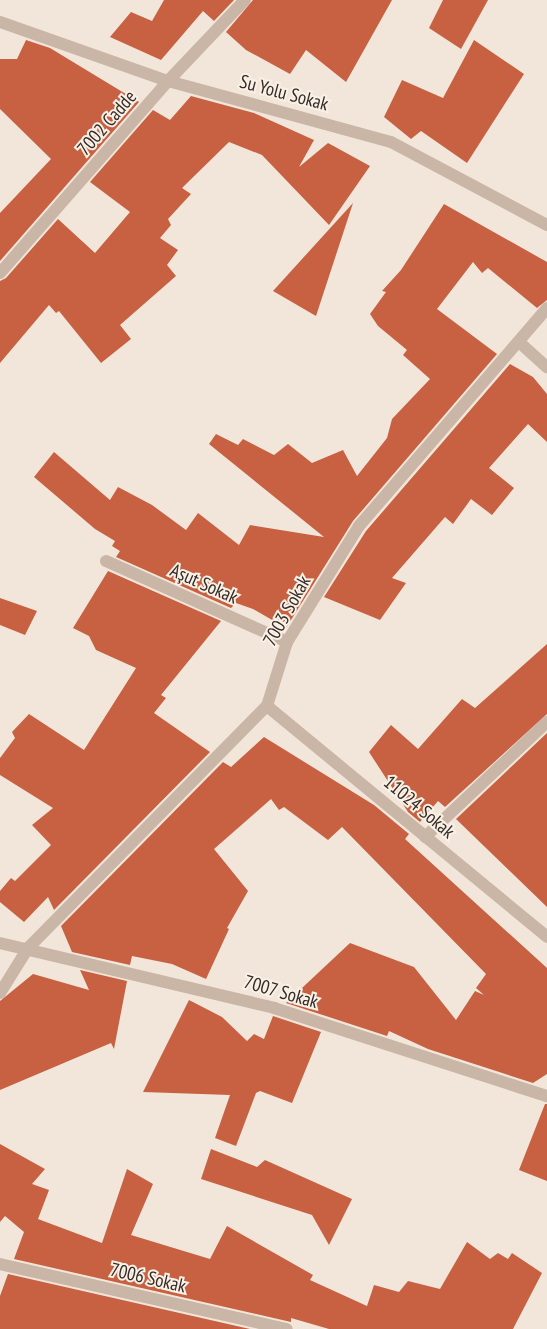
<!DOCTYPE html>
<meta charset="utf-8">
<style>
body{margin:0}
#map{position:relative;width:547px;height:1329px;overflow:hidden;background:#f2e6da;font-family:"PT Sans Narrow",sans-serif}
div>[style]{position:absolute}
.building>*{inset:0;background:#c76142}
.service>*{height:12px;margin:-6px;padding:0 6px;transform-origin:6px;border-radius:6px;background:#cab6a6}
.minor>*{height:12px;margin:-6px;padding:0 6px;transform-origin:6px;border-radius:6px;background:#cab6a6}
span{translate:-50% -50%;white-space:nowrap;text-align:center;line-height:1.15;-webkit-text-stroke:4px #f9f0e6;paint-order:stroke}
.street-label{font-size:19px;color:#352b27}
</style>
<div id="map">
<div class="building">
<div style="clip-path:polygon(164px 0,234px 0,214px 21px,203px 11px,161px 60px,110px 37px,131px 12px,152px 21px)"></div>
<div style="clip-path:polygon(253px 0,392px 0,346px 82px,306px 50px,290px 74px,246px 50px,226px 32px)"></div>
<div style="clip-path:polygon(443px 0,488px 0,461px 49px,429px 28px)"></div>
<div style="clip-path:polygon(26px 40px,50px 48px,139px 102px,0 261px,0 213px,51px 159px,0 109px,0 59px,17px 59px)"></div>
<div style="clip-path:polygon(474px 40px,524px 74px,467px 163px,421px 131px,411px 139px,384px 117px,402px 80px,443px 98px)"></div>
<div style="clip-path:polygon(191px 96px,254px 113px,314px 140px,299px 167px,328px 143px,370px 166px,329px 225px,262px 155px,229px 142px,182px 188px,191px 194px,168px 219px,171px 225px,160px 238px,178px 250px,167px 265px,176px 276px,120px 325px,131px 339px,101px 363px,59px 311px,56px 313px,49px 305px,0 363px,0 281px,6px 278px,58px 219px,95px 253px,130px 212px,90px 182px,153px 110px,170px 120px)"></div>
<div style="clip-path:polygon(353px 203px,316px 316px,273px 291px)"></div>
<div style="clip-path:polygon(444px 204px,547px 262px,547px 300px,537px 308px,488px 268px,482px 273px,473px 262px,437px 309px,497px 354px,353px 521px,286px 628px,253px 609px,236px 603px,231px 608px,116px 557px,120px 551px,112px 546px,115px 541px,95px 529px,34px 477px,54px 452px,110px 500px,118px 487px,152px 505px,186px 530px,198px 513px,239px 545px,250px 525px,324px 537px,209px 444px,216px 434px,238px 445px,243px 439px,274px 455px,288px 444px,312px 463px,343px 450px,357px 476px,387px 438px,392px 419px,430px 379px,403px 355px,407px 350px,378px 326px,370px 314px,386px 292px,382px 291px,401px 270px)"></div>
<div style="clip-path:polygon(510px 364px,533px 377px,547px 394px,547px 442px,528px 424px,489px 468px,514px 488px,492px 515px,471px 499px,453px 524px,445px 517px,392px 578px,406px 583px,380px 620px,324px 597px,366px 531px)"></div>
<div style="clip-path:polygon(108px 571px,221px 621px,161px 695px,166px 698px,154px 713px,210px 752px,54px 910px,48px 897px,24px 922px,0 902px,0 891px,11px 878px,15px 881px,51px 845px,32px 825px,53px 808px,0 775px,0 758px,15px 738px,12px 732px,29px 714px,84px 750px,136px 668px,96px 650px,89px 636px,73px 628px)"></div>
<div style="clip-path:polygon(0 598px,37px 611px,25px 635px,0 625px)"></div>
<div style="clip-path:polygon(547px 644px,547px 714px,445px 807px,438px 801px,420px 822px,408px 812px,369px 752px,391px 725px,418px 749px,462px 699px,475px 708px)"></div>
<div style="clip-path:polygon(547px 733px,547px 907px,456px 819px)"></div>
<div style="clip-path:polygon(264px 737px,374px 805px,409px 834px,405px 839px,547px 968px,547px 1074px,533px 1083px,428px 1049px,389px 1031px,387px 1036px,286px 1003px,350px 943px,414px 967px,456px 1020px,475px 991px,484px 995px,476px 988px,486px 974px,342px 827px,328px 840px,284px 807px,279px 810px,271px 799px,214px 849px,248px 891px,227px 928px,229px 929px,206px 979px,172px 964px,132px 956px,130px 965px,72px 952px,61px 926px,223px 762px,231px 767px)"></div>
<div style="clip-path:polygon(80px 970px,127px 981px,114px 1049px,111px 1043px,0 1090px,0 1001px,33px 974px,89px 990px)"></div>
<div style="clip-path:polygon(189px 1000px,222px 1017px,247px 1041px,254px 1034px,264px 1039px,273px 1016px,321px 1032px,292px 1103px,260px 1091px,256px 1093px,236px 1146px,215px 1138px,230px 1095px,143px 1092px)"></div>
<div style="clip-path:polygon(545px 1104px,547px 1104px,547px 1181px,519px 1170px)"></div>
<div style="clip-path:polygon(0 1144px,45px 1169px,32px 1184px,49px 1190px,38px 1219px,102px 1243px,127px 1169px,153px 1184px,131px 1235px,210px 1259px,227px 1226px,313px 1275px,310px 1280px,367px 1306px,374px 1285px,399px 1292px,408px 1281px,440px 1289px,467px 1242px,490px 1259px,498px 1253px,508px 1259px,512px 1253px,542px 1273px,513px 1329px,329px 1329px,291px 1318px,291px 1322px,14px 1259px,24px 1232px,5px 1216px,0 1222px)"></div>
<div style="clip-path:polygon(211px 1149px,257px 1167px,265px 1160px,352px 1199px,329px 1245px,312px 1215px,201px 1179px)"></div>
<div style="clip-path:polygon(8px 1274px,250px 1329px,0 1329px,0 1296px)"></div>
</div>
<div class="service">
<div style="left:425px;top:837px;width:168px;rotate:-43.3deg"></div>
</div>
<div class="minor">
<div style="left:0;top:22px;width:178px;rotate:19.4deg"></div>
<div style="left:168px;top:81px;width:231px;rotate:15.3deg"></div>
<div style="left:391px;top:142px;width:177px;rotate:28deg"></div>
<div style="left:0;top:273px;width:255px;rotate:-48.8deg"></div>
<div style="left:168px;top:81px;width:112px;rotate:-46.5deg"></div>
<div style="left:519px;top:342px;width:38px;rotate:42deg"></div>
<div style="left:106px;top:561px;width:198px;rotate:24.1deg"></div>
<div style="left:267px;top:706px;width:363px;rotate:39.5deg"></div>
<div style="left:0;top:943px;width:282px;rotate:13.3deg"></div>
<div style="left:274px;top:1008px;width:287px;rotate:17.9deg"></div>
<div style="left:0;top:993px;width:53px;rotate:-58.1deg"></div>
<div style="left:28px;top:948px;width:340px;rotate:-45.4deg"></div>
<div style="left:267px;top:706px;width:67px;rotate:-72.6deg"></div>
<div style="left:287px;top:642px;width:137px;rotate:-58.2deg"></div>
<div style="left:359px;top:526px;width:288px;rotate:-49.2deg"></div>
<div style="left:0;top:1264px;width:294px;rotate:12.8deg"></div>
</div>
<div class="street-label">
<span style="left:284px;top:93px;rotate:15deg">Su Yolu Sokak</span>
<span style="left:107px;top:123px;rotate:-49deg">7002 Cadde</span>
<span style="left:204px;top:584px;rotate:24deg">Aşut Sokak</span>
<span style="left:287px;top:611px;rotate:-61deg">7003 Sokak</span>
<span style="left:419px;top:807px;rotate:40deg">11024 Sokak</span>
<span style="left:281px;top:992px;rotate:16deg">7007 Sokak</span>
<span style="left:148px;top:1278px;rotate:13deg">7006 Sokak</span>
</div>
</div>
